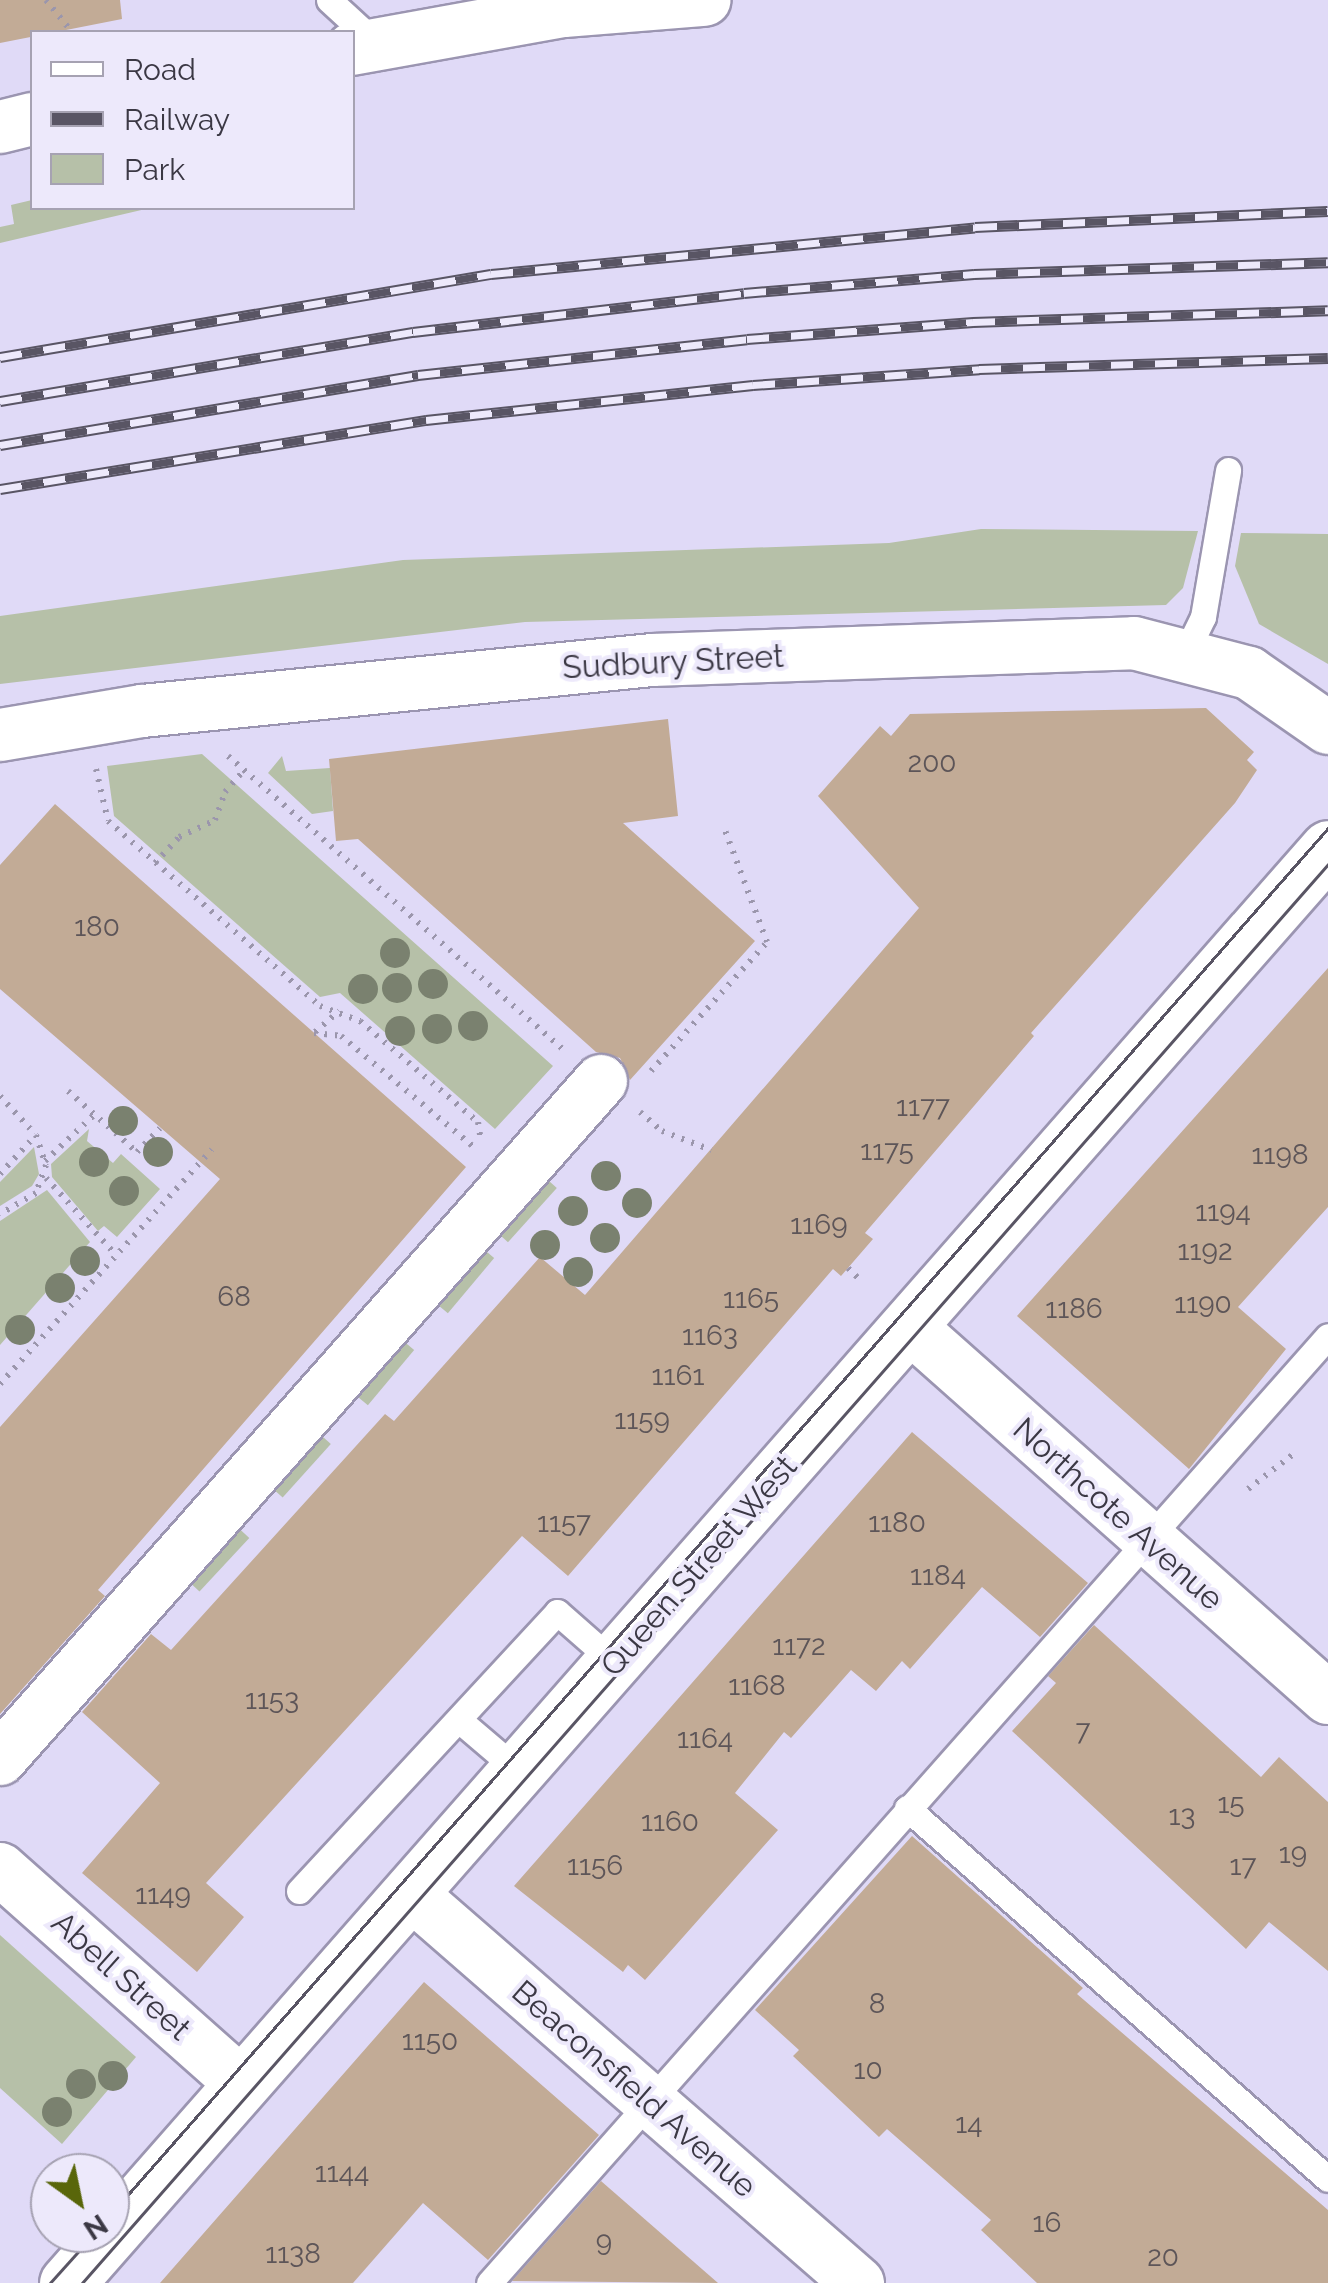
<!DOCTYPE html>
<style>
body{margin:0}
#map{position:relative;width:1328px;height:2283px;overflow:hidden;background:#e0daf7;font-family:Raleway,sans-serif}
div>[style]{position:absolute}
.green>*{inset:0;background:#b6c0a8;transform-origin:0 0}
.building>*{inset:0;background:#c2ab96}
.path>*{height:6px;margin-top:-3px;transform-origin:0;background:repeating-linear-gradient(90deg,#9b96ac 0 2.5px,transparent 0 10.5px)}
.roads{filter:drop-shadow(2px 0 #9b95b1) drop-shadow(-2px 0 #9b95b1) drop-shadow(0 2px #9b95b1) drop-shadow(0 -2px #9b95b1)}
.lane>*{height:25px;margin:-12.5px;padding:0 12.5px;transform-origin:12.5px;border-radius:12.5px;background:#fff}
.street>*{height:52px;margin:-26px;padding:0 26px;transform-origin:26px;border-radius:26px;background:#fff}
.secondary>*{height:55px;margin:-27.5px;padding:0 27.5px;transform-origin:27.5px;border-radius:27.5px;background:#fff}
.tram>*{height:2.5px;margin:-1.25px;padding:0 1.25px;transform-origin:1.25px;border-radius:1.25px;background:#595564}
.rail>*{height:11px;margin-top:-5.5px;transform-origin:0;background:repeating-linear-gradient(90deg,#ede9fb 0 22px,#595564 0 44px);box-sizing:border-box;border-block:2px solid #595564}
.trees>*{width:30px;height:30px;margin:-15px;border-radius:50%;background:#7a816f}
span{translate:-50% -50%;white-space:nowrap;text-align:center;line-height:1.15;-webkit-text-stroke:8px #ede9fb;paint-order:stroke}
.number-label{font-size:28px;color:#5d5558}
.number-label span{-webkit-text-stroke-width:0}
.street-label{font-size:32px;color:#3b3844}
.legend{position:absolute;left:30px;top:30px;width:325px;height:180px;box-sizing:border-box;background:#ede9fb;border:2px solid #a6a2b2;margin:0;padding:12px 18px;list-style:none;font-size:30px;color:#3b3844}
.legend li{display:flex;align-items:center;gap:20px;height:50px}
.legend b{width:50px;border:2px solid #a6a2b2}
.north{position:absolute;left:30px;top:2153px;width:100px;height:100px;box-sizing:border-box;background:#ede9fb;border:2px solid #a6a2b2;border-radius:50%;rotate:147deg;font-size:28px;font-weight:700;line-height:40px;text-align:center;color:#3b3844}
.north::after{content:'';display:block;margin:auto;width:35px;height:45px;background:#59660a;clip-path:polygon(50% 0,100% 100%,50% 72%,0 100%)}
</style>
<div id="map">
<div class="green">
<div style="clip-path:polygon(32px 200px,32px 208px,150px 208px,0 243px,0 227px,14px 224px,11px 205px)"></div>
<div style="clip-path:polygon(981px 529px,1198px 531px,1183px 588px,1166px 605px,525px 622px,0 684px,0 616px,403px 560px,889px 543px)"></div>
<div style="clip-path:polygon(1241px 533px,1328px 534px,1328px 664px,1259px 624px,1235px 566px)"></div>
<div style="clip-path:polygon(202px 754px,553px 1066px,495px 1129px,340px 993px,320px 997px,114px 816px,107px 766px)"></div>
<div style="clip-path:polygon(282px 756px,286px 771px,330px 768px,333px 811px,312px 814px,268px 773px)"></div>
<div style="clip-path:polygon(89px 1129px,87px 1141px,113px 1163px,121px 1154px,160px 1189px,117px 1237px,104px 1226px,98px 1231px,52px 1177px,51px 1164px)"></div>
<div style="clip-path:polygon(34px 1147px,39px 1174px,32px 1186px,0 1206px,0 1182px)"></div>
<div style="left:539px;top:1172px;width:24px;height:73px;rotate:42deg"></div>
<div style="clip-path:polygon(47px 1190px,90px 1242px,0 1345px,0 1221px)"></div>
<div style="left:475px;top:1242px;width:25px;height:72px;rotate:40deg"></div>
<div style="left:395px;top:1334px;width:25px;height:72px;rotate:40deg"></div>
<div style="left:313px;top:1428px;width:24px;height:72px;rotate:42deg"></div>
<div style="left:231px;top:1521px;width:25px;height:73px;rotate:43deg"></div>
<div style="clip-path:polygon(0 1935px,136px 2057px,62px 2144px,0 2088px)"></div>
</div>
<div class="building">
<div style="clip-path:polygon(0 0,120px 0,122px 19px,0 43px)"></div>
<div style="clip-path:polygon(1206px 708px,1254px 752px,1247px 760px,1257px 770px,1235px 803px,1031px 1033px,1034px 1036px,865px 1233px,873px 1239px,841px 1276px,833px 1269px,568px 1576px,522px 1536px,206px 1883px,244px 1917px,197px 1972px,82px 1873px,160px 1783px,82px 1712px,151px 1634px,171px 1650px,385px 1414px,394px 1421px,540px 1257px,585px 1295px,919px 908px,818px 796px,880px 726px,891px 736px,910px 714px)"></div>
<div style="clip-path:polygon(668px 719px,678px 816px,623px 823px,755px 941px,630px 1080px,620px 1058px,596px 1052px,358px 839px,336px 841px,329px 759px)"></div>
<div style="clip-path:polygon(55px 804px,466px 1167px,98px 1590px,105px 1596px,0 1714px,0 1427px,220px 1179px,0 989px,0 865px)"></div>
<div style="clip-path:polygon(1328px 968px,1328px 1207px,1238px 1307px,1286px 1349px,1189px 1469px,1017px 1316px)"></div>
<div style="clip-path:polygon(912px 1432px,1088px 1583px,1040px 1637px,982px 1587px,910px 1669px,902px 1661px,876px 1691px,851px 1670px,791px 1738px,784px 1732px,735px 1793px,778px 1830px,645px 1980px,628px 1965px,623px 1972px,514px 1886px)"></div>
<div style="clip-path:polygon(1094px 1625px,1261px 1777px,1279px 1757px,1328px 1802px,1328px 1971px,1269px 1922px,1246px 1949px,1012px 1731px,1056px 1683px,1048px 1676px)"></div>
<div style="clip-path:polygon(912px 1836px,1083px 1988px,1077px 1994px,1328px 2210px,1328px 2283px,1037px 2283px,981px 2230px,991px 2220px,887px 2129px,879px 2137px,793px 2056px,799px 2050px,755px 2010px)"></div>
<div style="clip-path:polygon(424px 1982px,599px 2135px,488px 2260px,423px 2203px,353px 2283px,160px 2283px)"></div>
<div style="clip-path:polygon(601px 2181px,718px 2283px,512px 2281px)"></div>
</div>
<div class="path">
<div style="left:46px;top:0;width:41px;rotate:50.9deg"></div>
<div style="left:228px;top:756px;width:446px;rotate:41.2deg"></div>
<div style="left:96px;top:769px;width:53px;rotate:77deg"></div>
<div style="left:108px;top:821px;width:281px;rotate:41.1deg"></div>
<div style="left:320px;top:1006px;width:43px;rotate:20.6deg"></div>
<div style="left:360px;top:1021px;width:155px;rotate:40.6deg"></div>
<div style="left:478px;top:1122px;width:20px;rotate:81deg"></div>
<div style="left:155px;top:863px;width:35px;rotate:-47deg"></div>
<div style="left:179px;top:837px;width:40px;rotate:-25deg"></div>
<div style="left:215px;top:820px;width:30px;rotate:-70deg"></div>
<div style="left:225px;top:792px;width:29px;rotate:-49deg"></div>
<div style="left:315px;top:1032px;width:32px;rotate:-41deg"></div>
<div style="left:314px;top:1033px;width:27px;rotate:6deg"></div>
<div style="left:341px;top:1036px;width:176px;rotate:39.9deg"></div>
<div style="left:651px;top:1071px;width:173px;rotate:-48deg"></div>
<div style="left:767px;top:942px;width:125px;rotate:-110.6deg"></div>
<div style="left:68px;top:1091px;width:92px;rotate:41.5deg"></div>
<div style="left:137px;top:1152px;width:33px;rotate:-46deg"></div>
<div style="left:0;top:1096px;width:53px;rotate:47.3deg"></div>
<div style="left:36px;top:1135px;width:32px;rotate:72deg"></div>
<div style="left:46px;top:1165px;width:30px;rotate:110deg"></div>
<div style="left:36px;top:1193px;width:42px;rotate:149.7deg"></div>
<div style="left:640px;top:1112px;width:29px;rotate:41deg"></div>
<div style="left:662px;top:1131px;width:53px;rotate:21.2deg"></div>
<div style="left:45px;top:1161px;width:69px;rotate:-43.2deg"></div>
<div style="left:0;top:1174px;width:53px;rotate:-47.3deg"></div>
<div style="left:46px;top:1178px;width:104px;rotate:47.7deg"></div>
<div style="left:848px;top:1268px;width:20px;rotate:45deg"></div>
<div style="left:0;top:1384px;width:316px;rotate:-47.9deg"></div>
<div style="left:1248px;top:1489px;width:61px;rotate:-37.6deg"></div>
</div>
<div class="roads">
<div class="lane">
<div style="left:329px;top:0;width:65px;rotate:42.5deg"></div>
<div style="left:1185px;top:654px;width:41px;rotate:-64.1deg"></div>
<div style="left:1203px;top:617px;width:149px;rotate:-80.3deg"></div>
<div style="left:459px;top:1720px;width:79px;rotate:40.4deg"></div>
<div style="left:907px;top:1808px;width:561px;rotate:41.39deg"></div>
<div style="left:299px;top:1891px;width:380px;rotate:-47.2deg"></div>
<div style="left:557px;top:1612px;width:76px;rotate:41.3deg"></div>
<div style="left:489px;top:2283px;width:1265px;rotate:-48.46deg"></div>
</div>
<div class="street">
<div style="left:352px;top:49px;width:215px;rotate:-10.2deg"></div>
<div style="left:564px;top:11px;width:141px;rotate:-4.5deg"></div>
<div style="left:0;top:127px;width:33px;rotate:-14deg"></div>
<div style="left:0;top:735px;width:144px;rotate:-9.6deg"></div>
<div style="left:142px;top:711px;width:513px;rotate:-5.71deg"></div>
<div style="left:652px;top:660px;width:482px;rotate:-2deg"></div>
<div style="left:1134px;top:643px;width:119px;rotate:14.6deg"></div>
<div style="left:1249px;top:673px;width:96px;rotate:34.8deg"></div>
<div style="left:910px;top:1327px;width:559px;rotate:41.59deg"></div>
<div style="left:0;top:1759px;width:906px;rotate:-48.45deg"></div>
<div style="left:0;top:1869px;width:324px;rotate:41.6deg"></div>
<div style="left:410px;top:1893px;width:594px;rotate:41.04deg"></div>
</div>
<div class="secondary">
<div style="left:67px;top:2283px;width:1910px;rotate:-48.69deg"></div>
</div>
</div>
<div class="tram">
<div style="left:110px;top:2215px;width:1846px;rotate:-48.71deg"></div>
<div style="left:50px;top:2283px;width:67px;rotate:-48deg"></div>
<div style="left:82px;top:2283px;width:1888px;rotate:-48.71deg"></div>
</div>
<div class="rail">
<div style="left:0;top:357px;width:498px;rotate:-9.6deg"></div>
<div style="left:491px;top:274px;width:486px;rotate:-5.5deg"></div>
<div style="left:975px;top:227px;width:353px;rotate:-2.6deg"></div>
<div style="left:0;top:401px;width:419px;rotate:-9.5deg"></div>
<div style="left:413px;top:332px;width:333px;rotate:-6.7deg"></div>
<div style="left:744px;top:293px;width:231px;rotate:-4.7deg"></div>
<div style="left:974px;top:274px;width:354px;rotate:-1.9deg"></div>
<div style="left:0;top:445px;width:424px;rotate:-9.5deg"></div>
<div style="left:418px;top:375px;width:331px;rotate:-6.2deg"></div>
<div style="left:747px;top:339px;width:227px;rotate:-4.3deg"></div>
<div style="left:973px;top:322px;width:355px;rotate:-1.9deg"></div>
<div style="left:0;top:489px;width:432px;rotate:-9.2deg"></div>
<div style="left:426px;top:420px;width:329px;rotate:-6.1deg"></div>
<div style="left:753px;top:385px;width:227px;rotate:-4deg"></div>
<div style="left:979px;top:369px;width:349px;rotate:-1.8deg"></div>
</div>
<div class="trees">
<div style="left:395px;top:953px"></div>
<div style="left:433px;top:984px"></div>
<div style="left:397px;top:988px"></div>
<div style="left:363px;top:989px"></div>
<div style="left:473px;top:1026px"></div>
<div style="left:437px;top:1029px"></div>
<div style="left:400px;top:1031px"></div>
<div style="left:123px;top:1121px"></div>
<div style="left:158px;top:1152px"></div>
<div style="left:94px;top:1162px"></div>
<div style="left:606px;top:1176px"></div>
<div style="left:124px;top:1191px"></div>
<div style="left:637px;top:1203px"></div>
<div style="left:573px;top:1211px"></div>
<div style="left:605px;top:1238px"></div>
<div style="left:545px;top:1245px"></div>
<div style="left:85px;top:1261px"></div>
<div style="left:578px;top:1272px"></div>
<div style="left:60px;top:1288px"></div>
<div style="left:20px;top:1330px"></div>
<div style="left:113px;top:2076px"></div>
<div style="left:81px;top:2084px"></div>
<div style="left:57px;top:2112px"></div>
</div>
<div class="number-label">
<span style="left:932px;top:763px">200</span>
<span style="left:97px;top:927px">180</span>
<span style="left:923px;top:1107px">1177</span>
<span style="left:887px;top:1151px">1175</span>
<span style="left:1280px;top:1155px">1198</span>
<span style="left:1223px;top:1212px">1194</span>
<span style="left:819px;top:1225px">1169</span>
<span style="left:1205px;top:1251px">1192</span>
<span style="left:234px;top:1297px">68</span>
<span style="left:751px;top:1299px">1165</span>
<span style="left:1203px;top:1304px">1190</span>
<span style="left:1074px;top:1309px">1186</span>
<span style="left:710px;top:1336px">1163</span>
<span style="left:678px;top:1376px">1161</span>
<span style="left:642px;top:1420px">1159</span>
<span style="left:564px;top:1523px">1157</span>
<span style="left:897px;top:1523px">1180</span>
<span style="left:938px;top:1576px">1184</span>
<span style="left:799px;top:1646px">1172</span>
<span style="left:757px;top:1686px">1168</span>
<span style="left:272px;top:1700px">1153</span>
<span style="left:1083px;top:1731px">7</span>
<span style="left:705px;top:1739px">1164</span>
<span style="left:1231px;top:1804px">15</span>
<span style="left:1182px;top:1816px">13</span>
<span style="left:670px;top:1822px">1160</span>
<span style="left:1293px;top:1854px">19</span>
<span style="left:595px;top:1866px">1156</span>
<span style="left:1243px;top:1866px">17</span>
<span style="left:163px;top:1895px">1149</span>
<span style="left:877px;top:2004px">8</span>
<span style="left:430px;top:2041px">1150</span>
<span style="left:868px;top:2070px">10</span>
<span style="left:969px;top:2124px">14</span>
<span style="left:342px;top:2173px">1144</span>
<span style="left:1047px;top:2223px">16</span>
<span style="left:604px;top:2242px">9</span>
<span style="left:293px;top:2254px">1138</span>
<span style="left:1163px;top:2257px">20</span>
</div>
<div class="street-label">
<span style="left:673px;top:662px;rotate:-3deg">Sudbury Street</span>
<span style="left:1118px;top:1514px;rotate:42deg">Northcote Avenue</span>
<span style="left:699px;top:1566px;rotate:-49deg">Queen Street West</span>
<span style="left:121px;top:1976px;rotate:42deg">Abell Street</span>
<span style="left:634px;top:2089px;rotate:41deg">Beaconsfield Avenue</span>
</div>
<ul class="legend">
<li><b style="height:12px;background:#fff"></b>Road</li>
<li><b style="height:12px;background:#595564"></b>Railway</li>
<li><b style="height:28px;background:#b6c0a8"></b>Park</li>
</ul>
<div class="north">N</div>
</div>
